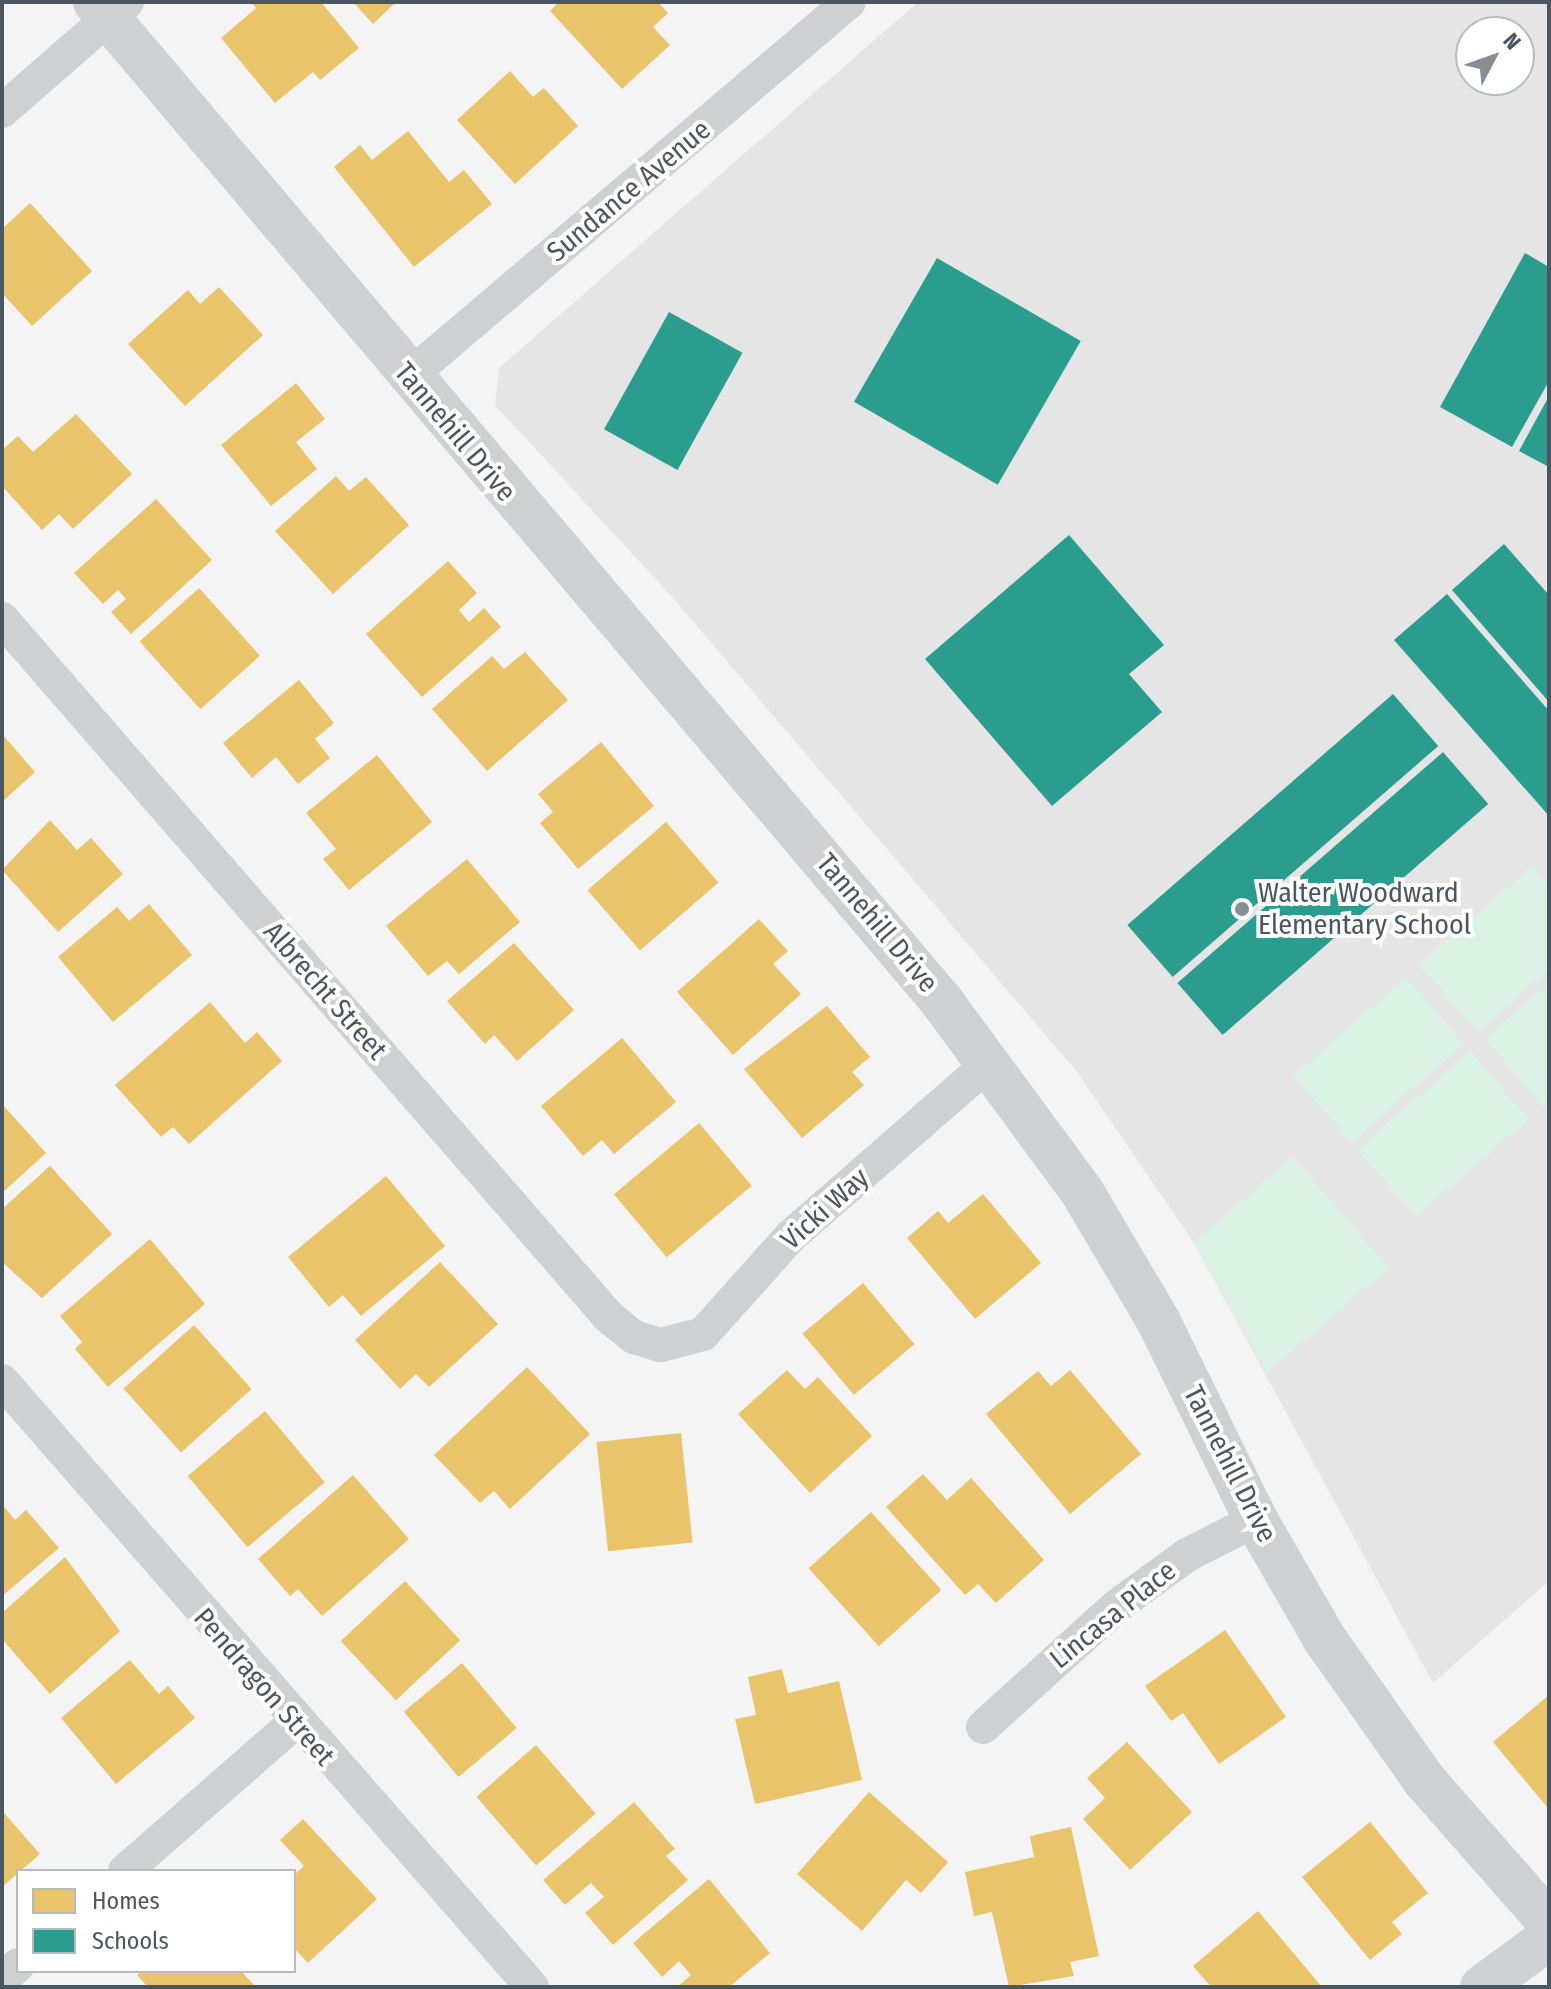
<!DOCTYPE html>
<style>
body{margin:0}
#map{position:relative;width:1551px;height:1989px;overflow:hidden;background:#f4f4f4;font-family:"Fira Sans Condensed",sans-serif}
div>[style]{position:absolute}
.education>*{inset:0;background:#e6e5e6}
.green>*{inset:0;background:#d9f2e3;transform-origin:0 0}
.homes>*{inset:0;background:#e9c46a;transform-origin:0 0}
.schools>*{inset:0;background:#2a9d8f;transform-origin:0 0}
.minor>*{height:34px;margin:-17px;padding:0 17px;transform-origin:17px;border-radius:17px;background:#ced0d2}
.tertiary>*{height:44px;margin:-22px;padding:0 22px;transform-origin:22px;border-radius:22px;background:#ced0d2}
.dots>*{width:22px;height:22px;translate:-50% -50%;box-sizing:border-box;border:4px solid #fff;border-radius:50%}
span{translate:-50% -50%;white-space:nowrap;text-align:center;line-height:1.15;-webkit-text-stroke:8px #fff;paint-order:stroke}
.street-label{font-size:28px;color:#4a5661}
.poi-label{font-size:28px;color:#4a5661}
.left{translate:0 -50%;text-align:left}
.frame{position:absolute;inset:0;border:4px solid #4a5661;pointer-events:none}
.legend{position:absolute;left:16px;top:1869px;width:280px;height:104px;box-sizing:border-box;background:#fff;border:2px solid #b7bbc0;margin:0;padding:10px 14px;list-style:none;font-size:24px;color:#4a5661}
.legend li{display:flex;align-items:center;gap:16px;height:40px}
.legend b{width:40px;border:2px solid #b7bbc0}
.north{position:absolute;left:1455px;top:16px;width:80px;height:80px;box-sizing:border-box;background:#fff;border:2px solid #b7bbc0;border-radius:50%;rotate:49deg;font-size:22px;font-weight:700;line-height:32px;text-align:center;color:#4a5661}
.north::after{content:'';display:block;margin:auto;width:28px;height:36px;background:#868d94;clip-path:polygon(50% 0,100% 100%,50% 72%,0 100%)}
</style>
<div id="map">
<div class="education">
<div style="clip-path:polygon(evenodd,918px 2px,1549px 2px,1549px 1581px,1433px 1683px,1194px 1243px,1077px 1072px,673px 598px,495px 405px,499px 368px,918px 2px,1471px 32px,1519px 32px,1519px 80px,1471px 80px,1471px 32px)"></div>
</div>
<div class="green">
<div style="clip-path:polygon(1532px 866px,1549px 886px,1549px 970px,1478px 1032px,1419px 965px)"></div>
<div style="left:1406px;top:977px;width:89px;height:150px;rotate:49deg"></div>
<div style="clip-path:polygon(1549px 983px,1549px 1101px,1543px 1106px,1484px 1039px)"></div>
<div style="left:1470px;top:1051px;width:90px;height:150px;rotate:49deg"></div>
<div style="clip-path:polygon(1293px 1156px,1389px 1268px,1267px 1373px,1194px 1243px)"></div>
</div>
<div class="homes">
<div style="clip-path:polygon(251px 2px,321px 2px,359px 48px,320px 80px,313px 72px,275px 103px,221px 38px,256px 8px)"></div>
<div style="clip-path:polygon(353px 2px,396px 2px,373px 24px)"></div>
<div style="clip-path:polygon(559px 2px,658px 2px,668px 13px,653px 27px,670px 45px,622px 89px,550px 11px)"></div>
<div style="clip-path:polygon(510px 71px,533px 97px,544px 88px,578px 126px,515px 184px,457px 120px)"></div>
<div style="clip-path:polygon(408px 131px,449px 182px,464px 170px,492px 204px,414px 267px,334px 167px,360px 145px,372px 160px)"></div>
<div style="clip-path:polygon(30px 203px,92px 271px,32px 326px,2px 293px,2px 229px)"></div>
<div style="clip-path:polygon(219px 287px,263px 335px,185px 406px,128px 344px,188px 290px,200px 304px)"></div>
<div style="clip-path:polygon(296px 383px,325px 419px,296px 442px,317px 469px,271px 506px,221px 445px)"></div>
<div style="clip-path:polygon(76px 414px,132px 474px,73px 529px,59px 514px,42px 530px,2px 486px,2px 450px,18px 436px,33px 452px)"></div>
<div style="clip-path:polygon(336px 476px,349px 491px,366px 477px,409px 525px,333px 594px,275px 531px)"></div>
<div style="clip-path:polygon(156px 499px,212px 560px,131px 634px,111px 612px,126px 599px,118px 590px,103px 604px,74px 573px)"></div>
<div style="clip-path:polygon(448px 561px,477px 593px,459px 610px,469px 622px,484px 608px,501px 627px,422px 697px,366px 634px)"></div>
<div style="left:199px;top:588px;width:91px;height:80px;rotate:48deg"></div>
<div style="clip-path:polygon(525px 652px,568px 700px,487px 771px,432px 709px,492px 656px,504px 669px)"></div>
<div style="clip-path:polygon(299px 680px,334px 723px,315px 739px,330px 758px,298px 784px,276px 757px,252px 778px,223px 743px)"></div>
<div style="clip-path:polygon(2px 734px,35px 772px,2px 802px)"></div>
<div style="clip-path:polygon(601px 742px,654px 806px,578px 869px,540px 823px,553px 812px,538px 794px)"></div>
<div style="clip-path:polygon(377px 755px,432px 822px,349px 890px,323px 859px,336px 849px,306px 813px)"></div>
<div style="clip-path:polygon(50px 820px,77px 850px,91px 838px,123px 874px,58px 932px,2px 870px)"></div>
<div style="left:666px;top:822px;width:80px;height:104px;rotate:49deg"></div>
<div style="clip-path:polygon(467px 859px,520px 922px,459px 974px,447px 961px,428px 976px,386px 926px)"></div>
<div style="clip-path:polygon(149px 904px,192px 955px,113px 1022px,58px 957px,117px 907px,129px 921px)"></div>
<div style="clip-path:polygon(759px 919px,788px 951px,773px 964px,801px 994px,733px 1055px,677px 992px)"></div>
<div style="clip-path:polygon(514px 943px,574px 1010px,517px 1061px,494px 1035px,485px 1044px,447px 1001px)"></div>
<div style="clip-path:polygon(210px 1002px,245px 1043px,257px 1032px,282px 1061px,189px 1144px,173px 1127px,161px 1137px,115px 1085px)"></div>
<div style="clip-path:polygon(827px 1006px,870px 1057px,852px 1072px,864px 1085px,802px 1138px,744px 1069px)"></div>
<div style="clip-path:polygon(622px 1038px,676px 1102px,614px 1154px,602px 1140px,583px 1156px,541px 1106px)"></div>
<div style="clip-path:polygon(2px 1104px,46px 1153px,2px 1193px)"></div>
<div style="left:699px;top:1123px;width:82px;height:111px;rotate:50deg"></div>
<div style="clip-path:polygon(50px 1166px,112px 1234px,42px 1298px,2px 1262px,2px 1209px)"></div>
<div style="clip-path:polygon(386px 1176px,445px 1246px,361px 1316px,343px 1295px,329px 1307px,288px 1257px)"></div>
<div style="clip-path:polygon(983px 1194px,1041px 1263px,975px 1319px,907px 1238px,938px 1211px,948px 1223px)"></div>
<div style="clip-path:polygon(150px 1239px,205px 1304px,108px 1387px,75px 1349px,82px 1342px,60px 1316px)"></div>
<div style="clip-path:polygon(440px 1262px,498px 1324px,429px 1387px,416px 1374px,400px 1389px,355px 1340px)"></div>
<div style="left:863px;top:1283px;width:80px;height:79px;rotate:50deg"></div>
<div style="left:194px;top:1325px;width:86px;height:95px;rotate:48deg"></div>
<div style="clip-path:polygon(527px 1367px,590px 1434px,510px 1509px,494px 1491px,480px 1503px,434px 1455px)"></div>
<div style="clip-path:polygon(787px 1370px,805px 1389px,818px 1377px,872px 1436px,810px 1493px,738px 1414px)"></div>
<div style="clip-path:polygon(1070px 1370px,1141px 1454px,1070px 1514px,986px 1414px,1038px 1371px,1051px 1386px)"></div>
<div style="left:265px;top:1411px;width:93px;height:101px;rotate:50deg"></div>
<div style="left:681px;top:1433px;width:110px;height:85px;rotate:84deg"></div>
<div style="clip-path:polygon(923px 1474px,947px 1500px,971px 1478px,1044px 1560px,996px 1603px,978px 1584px,965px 1595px,886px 1507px)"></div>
<div style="clip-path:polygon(353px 1475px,409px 1539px,322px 1616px,298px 1589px,290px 1596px,258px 1559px)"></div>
<div style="clip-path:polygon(2px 1504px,15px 1520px,26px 1510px,59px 1548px,2px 1596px)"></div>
<div style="left:871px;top:1512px;width:105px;height:84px;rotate:48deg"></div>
<div style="clip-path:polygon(65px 1557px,120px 1631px,50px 1694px,2px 1639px,2px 1613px)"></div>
<div style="left:405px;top:1581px;width:81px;height:88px;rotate:47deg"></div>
<div style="clip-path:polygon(1225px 1630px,1286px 1717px,1219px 1764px,1183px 1713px,1171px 1721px,1145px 1686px)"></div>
<div style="clip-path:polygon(130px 1660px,159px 1694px,168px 1686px,195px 1718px,116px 1784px,61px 1718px)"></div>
<div style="left:462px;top:1663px;width:85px;height:76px;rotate:50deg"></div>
<div style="clip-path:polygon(782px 1669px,788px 1693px,839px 1681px,862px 1780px,755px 1804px,735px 1719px,756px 1715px,748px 1677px)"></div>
<div style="clip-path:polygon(1549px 1695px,1549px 1806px,1547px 1807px,1493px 1742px)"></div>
<div style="clip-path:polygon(1127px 1742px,1192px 1812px,1130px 1870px,1083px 1819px,1105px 1798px,1087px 1778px)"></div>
<div style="left:536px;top:1745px;width:91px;height:79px;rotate:49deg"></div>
<div style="clip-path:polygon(869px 1792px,948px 1862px,921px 1893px,906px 1880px,862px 1931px,797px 1874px)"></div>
<div style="clip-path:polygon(634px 1802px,675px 1849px,666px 1856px,688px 1880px,613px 1945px,585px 1913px,604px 1897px,591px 1883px,565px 1905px,543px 1880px)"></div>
<div style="clip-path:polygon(4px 1813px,40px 1854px,2px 1887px,2px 1815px)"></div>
<div style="clip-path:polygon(303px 1819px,377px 1899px,308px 1963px,294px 1948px,294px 1875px,304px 1866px,280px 1840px)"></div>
<div style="clip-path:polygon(1370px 1822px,1428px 1893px,1392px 1922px,1402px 1934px,1370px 1960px,1302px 1877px)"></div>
<div style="clip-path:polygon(1071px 1827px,1099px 1956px,1070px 1962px,1074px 1976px,1009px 1987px,992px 1912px,974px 1916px,965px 1872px,1034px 1857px,1030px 1836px)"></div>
<div style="clip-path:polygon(709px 1879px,770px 1953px,729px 1987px,677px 1987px,691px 1975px,679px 1961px,662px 1977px,633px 1943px)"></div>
<div style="clip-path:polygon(1258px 1911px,1322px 1987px,1211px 1987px,1193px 1966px)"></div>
<div style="clip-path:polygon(142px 1971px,241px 1971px,256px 1987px,148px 1987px,137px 1975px)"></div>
</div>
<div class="schools">
<div style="clip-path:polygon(1525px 253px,1549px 267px,1549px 381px,1512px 447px,1440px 407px)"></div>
<div style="left:937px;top:258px;width:166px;height:166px;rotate:30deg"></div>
<div style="left:669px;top:312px;width:84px;height:134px;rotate:29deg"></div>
<div style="clip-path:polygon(1549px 396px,1549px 467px,1519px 451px)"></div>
<div style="clip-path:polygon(1069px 535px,1164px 645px,1129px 674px,1162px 712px,1052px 806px,925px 659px)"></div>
<div style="clip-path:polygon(1504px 544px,1549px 595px,1549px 702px,1452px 590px)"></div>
<div style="clip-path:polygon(1447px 594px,1549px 711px,1549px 816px,1394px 640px)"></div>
<div style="left:1393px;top:694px;width:69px;height:352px;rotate:49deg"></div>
<div style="left:1443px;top:752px;width:69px;height:352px;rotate:49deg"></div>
</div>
<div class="minor">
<div style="left:2px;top:111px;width:166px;rotate:-41.1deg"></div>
<div style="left:407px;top:378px;width:580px;rotate:-40.39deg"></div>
<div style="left:2px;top:619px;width:925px;rotate:48.99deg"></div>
<div style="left:609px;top:1317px;width:32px;rotate:39deg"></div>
<div style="left:634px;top:1337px;width:28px;rotate:17deg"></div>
<div style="left:661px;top:1345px;width:43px;rotate:-14.7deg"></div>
<div style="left:703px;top:1334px;width:132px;rotate:-48.1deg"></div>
<div style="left:791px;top:1236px;width:262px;rotate:-41.1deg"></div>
<div style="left:2px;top:1381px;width:805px;rotate:48.83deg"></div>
<div style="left:983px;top:1727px;width:181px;rotate:-42.1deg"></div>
<div style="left:1117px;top:1606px;width:87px;rotate:-36.1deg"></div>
<div style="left:1187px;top:1555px;width:77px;rotate:-26.9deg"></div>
<div style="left:125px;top:1871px;width:225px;rotate:-41.2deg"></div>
<div style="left:2px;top:1979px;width:21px;rotate:-41deg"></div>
</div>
<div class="tertiary">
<div style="left:95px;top:2px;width:1307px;rotate:49.72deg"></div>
<div style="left:940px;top:999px;width:237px;rotate:53.6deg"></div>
<div style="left:1081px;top:1190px;width:151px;rotate:59.4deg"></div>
<div style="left:1158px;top:1320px;width:223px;rotate:63.9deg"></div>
<div style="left:1256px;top:1520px;width:136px;rotate:60deg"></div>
<div style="left:1324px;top:1638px;width:175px;rotate:54.8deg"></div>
<div style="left:1425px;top:1781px;width:188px;rotate:48.7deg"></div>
<div style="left:1482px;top:1987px;width:83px;rotate:-36.2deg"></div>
</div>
<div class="dots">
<div style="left:1242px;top:909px;background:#868d94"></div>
</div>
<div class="street-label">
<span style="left:629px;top:191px;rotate:-40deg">Sundance Avenue</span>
<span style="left:455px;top:432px;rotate:50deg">Tannehill Drive</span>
<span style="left:877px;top:923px;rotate:50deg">Tannehill Drive</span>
<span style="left:325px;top:991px;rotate:49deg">Albrecht Street</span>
<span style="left:825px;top:1209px;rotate:-42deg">Vicki Way</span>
<span style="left:1230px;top:1464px;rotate:63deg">Tannehill Drive</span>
<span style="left:1113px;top:1615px;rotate:-39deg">Lincasa Place</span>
<span style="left:264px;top:1687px;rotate:49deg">Pendragon Street</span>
</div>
<div class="poi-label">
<span class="left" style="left:1258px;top:909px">Walter Woodward<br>Elementary School</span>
</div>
<div class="frame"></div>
<ul class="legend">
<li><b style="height:22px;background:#e9c46a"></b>Homes</li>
<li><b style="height:22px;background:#2a9d8f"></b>Schools</li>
</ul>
<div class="north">N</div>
</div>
